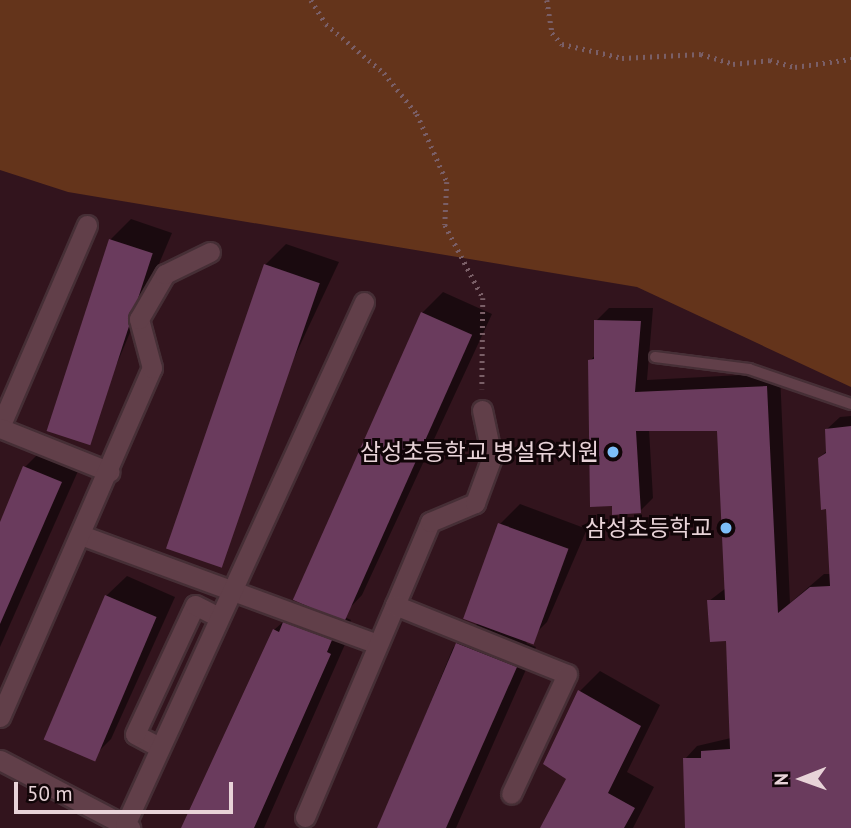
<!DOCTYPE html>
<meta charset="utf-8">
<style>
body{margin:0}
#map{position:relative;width:851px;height:828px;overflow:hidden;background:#32141d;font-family:"PT Sans","Noto Sans KR",sans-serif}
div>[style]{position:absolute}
.green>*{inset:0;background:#64341b}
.shadow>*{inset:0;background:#0007}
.building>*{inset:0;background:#6a3b5d;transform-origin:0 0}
.path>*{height:4.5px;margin-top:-2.25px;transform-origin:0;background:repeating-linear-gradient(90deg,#7a5f67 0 2px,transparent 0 7px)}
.roads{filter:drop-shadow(2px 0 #462f36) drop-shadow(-2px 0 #462f36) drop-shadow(0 2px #462f36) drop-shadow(0 -2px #462f36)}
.service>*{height:10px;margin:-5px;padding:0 5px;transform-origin:5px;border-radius:5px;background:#613f49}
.minor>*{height:19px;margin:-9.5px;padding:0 9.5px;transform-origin:9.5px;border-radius:9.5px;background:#613f49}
.dots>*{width:19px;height:19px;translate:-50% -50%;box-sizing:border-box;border:4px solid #110508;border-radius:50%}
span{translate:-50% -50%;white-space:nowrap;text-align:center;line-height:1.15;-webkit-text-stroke:6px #110508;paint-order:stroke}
.poi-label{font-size:23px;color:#e8d3d8}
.right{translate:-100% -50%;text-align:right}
.north{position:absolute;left:767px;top:744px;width:70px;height:70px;-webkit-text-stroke:5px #110508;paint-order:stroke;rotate:269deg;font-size:19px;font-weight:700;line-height:28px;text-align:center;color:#e8d3d8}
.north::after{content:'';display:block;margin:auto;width:24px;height:32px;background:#e8d3d8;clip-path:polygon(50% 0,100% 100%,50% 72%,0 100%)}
.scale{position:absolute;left:14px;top:782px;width:219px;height:32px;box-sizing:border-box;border:4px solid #e8d3d8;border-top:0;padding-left:9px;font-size:21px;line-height:24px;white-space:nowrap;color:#e8d3d8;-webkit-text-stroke:5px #110508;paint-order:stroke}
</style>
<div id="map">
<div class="green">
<div style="clip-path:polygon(0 0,851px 0,851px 387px,637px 287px,68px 192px,0 170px)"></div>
</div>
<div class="shadow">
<div style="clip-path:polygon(131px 219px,172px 233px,94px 418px,74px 439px,110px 240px)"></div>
<div style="clip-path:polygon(286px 244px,339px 262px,211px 535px,190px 556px,265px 265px)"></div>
<div style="clip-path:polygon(443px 292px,492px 314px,362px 595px,342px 616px,351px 620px,346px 632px,350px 633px,264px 828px,185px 828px,274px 630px,305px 602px,295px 599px,422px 313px)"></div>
<div style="clip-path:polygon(609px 308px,653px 308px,647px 380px,780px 373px,790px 603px,824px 574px,831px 574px,828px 508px,819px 458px,828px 450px,827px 429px,840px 417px,851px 416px,851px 828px,687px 828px,685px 759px,697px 746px,731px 738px,727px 639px,709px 601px,726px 588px,719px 429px,649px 429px,653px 498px,640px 511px,590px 361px,596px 354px,596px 321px)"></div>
<div style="clip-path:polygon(45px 447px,82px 462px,0 647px,0 526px,25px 467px)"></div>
<div style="clip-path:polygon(520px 504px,587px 529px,547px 622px,526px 643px,536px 647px,456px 828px,379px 828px,453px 648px,478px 623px,500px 524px)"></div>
<div style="clip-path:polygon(127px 576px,175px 597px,111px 739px,91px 759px,106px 596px)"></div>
<div style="clip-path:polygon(600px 671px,660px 705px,627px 772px,654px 787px,633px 828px,542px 828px,569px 778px,580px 691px)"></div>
</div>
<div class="building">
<div style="left:109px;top:239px;width:46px;height:202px;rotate:18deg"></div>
<div style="left:264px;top:264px;width:59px;height:301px;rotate:19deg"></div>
<div style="left:421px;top:312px;width:56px;height:315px;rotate:24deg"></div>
<div style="clip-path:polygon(594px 320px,641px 321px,635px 392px,767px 386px,778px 613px,810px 587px,830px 586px,826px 509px,821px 510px,818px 458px,826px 453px,825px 429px,851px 426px,851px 828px,685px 828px,683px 758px,701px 758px,701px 751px,730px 749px,726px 641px,710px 642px,707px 600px,725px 600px,717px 431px,636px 431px,641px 513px,612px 515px,612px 506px,590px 507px,588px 360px,594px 359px)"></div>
<div style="clip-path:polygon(23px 466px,62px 482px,0 624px,0 522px)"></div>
<div style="left:498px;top:523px;width:75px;height:102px;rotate:20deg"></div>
<div style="left:105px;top:595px;width:56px;height:157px;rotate:23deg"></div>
<div style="clip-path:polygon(283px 622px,332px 640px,327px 652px,331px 654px,254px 828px,181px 828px,273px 629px,279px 632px)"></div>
<div style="clip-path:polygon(456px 643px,517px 667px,446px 828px,377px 828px)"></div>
<div style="clip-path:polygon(578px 690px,641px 726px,608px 793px,635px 808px,624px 828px,540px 828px,566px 779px,543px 764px)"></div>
</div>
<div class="path">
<div style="left:311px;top:0;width:28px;rotate:58deg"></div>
<div style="left:326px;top:24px;width:76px;rotate:40.2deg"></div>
<div style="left:384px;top:73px;width:53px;rotate:51.2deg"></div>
<div style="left:417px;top:114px;width:74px;rotate:66.2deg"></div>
<div style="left:447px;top:182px;width:43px;rotate:92.7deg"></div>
<div style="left:445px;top:225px;width:82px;rotate:62.5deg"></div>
<div style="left:483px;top:298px;width:91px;rotate:90.6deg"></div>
<div style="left:547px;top:0;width:33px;rotate:81deg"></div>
<div style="left:552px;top:33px;width:15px;rotate:48deg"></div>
<div style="left:562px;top:44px;width:62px;rotate:13.1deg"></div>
<div style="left:622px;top:58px;width:79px;rotate:-2.9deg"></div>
<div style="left:701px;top:54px;width:34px;rotate:17deg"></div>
<div style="left:733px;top:64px;width:37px;rotate:-6deg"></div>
<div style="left:770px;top:60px;width:26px;rotate:16deg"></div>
<div style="left:795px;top:67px;width:57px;rotate:-8.1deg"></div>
</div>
<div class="roads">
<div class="service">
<div style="left:655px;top:357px;width:95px;rotate:7.3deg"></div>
<div style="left:749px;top:369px;width:108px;rotate:18.9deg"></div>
</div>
<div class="minor">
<div style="left:0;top:427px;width:220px;rotate:-66.7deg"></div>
<div style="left:0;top:428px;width:118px;rotate:21.8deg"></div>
<div style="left:81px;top:535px;width:316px;rotate:20.2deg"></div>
<div style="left:395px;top:605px;width:90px;rotate:-67.1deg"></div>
<div style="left:430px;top:522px;width:49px;rotate:-22.9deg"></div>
<div style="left:475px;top:503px;width:49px;rotate:-69.7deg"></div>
<div style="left:492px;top:457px;width:48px;rotate:-102deg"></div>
<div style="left:0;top:717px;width:381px;rotate:-66.5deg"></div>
<div style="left:152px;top:368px;width:51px;rotate:-104.9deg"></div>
<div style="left:139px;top:319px;width:52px;rotate:-60deg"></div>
<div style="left:165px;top:274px;width:50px;rotate:-26.1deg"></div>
<div style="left:159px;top:747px;width:27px;rotate:-152deg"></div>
<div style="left:135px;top:734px;width:142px;rotate:-65.1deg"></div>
<div style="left:195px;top:605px;width:27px;rotate:27deg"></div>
<div style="left:0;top:760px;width:147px;rotate:27.6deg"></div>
<div style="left:305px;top:817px;width:230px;rotate:-67deg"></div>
<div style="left:395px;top:605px;width:185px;rotate:21.9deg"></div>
<div style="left:567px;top:674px;width:132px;rotate:115deg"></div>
<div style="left:125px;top:825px;width:575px;rotate:-65.44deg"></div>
</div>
</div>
<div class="dots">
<div style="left:613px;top:452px;background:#7dbef9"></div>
<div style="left:726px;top:528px;background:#7dbef9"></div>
</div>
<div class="poi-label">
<span class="right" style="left:599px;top:452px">삼성초등학교 병설유치원</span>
<span class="right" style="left:712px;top:528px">삼성초등학교</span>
</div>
<div class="north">N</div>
<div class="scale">50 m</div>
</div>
